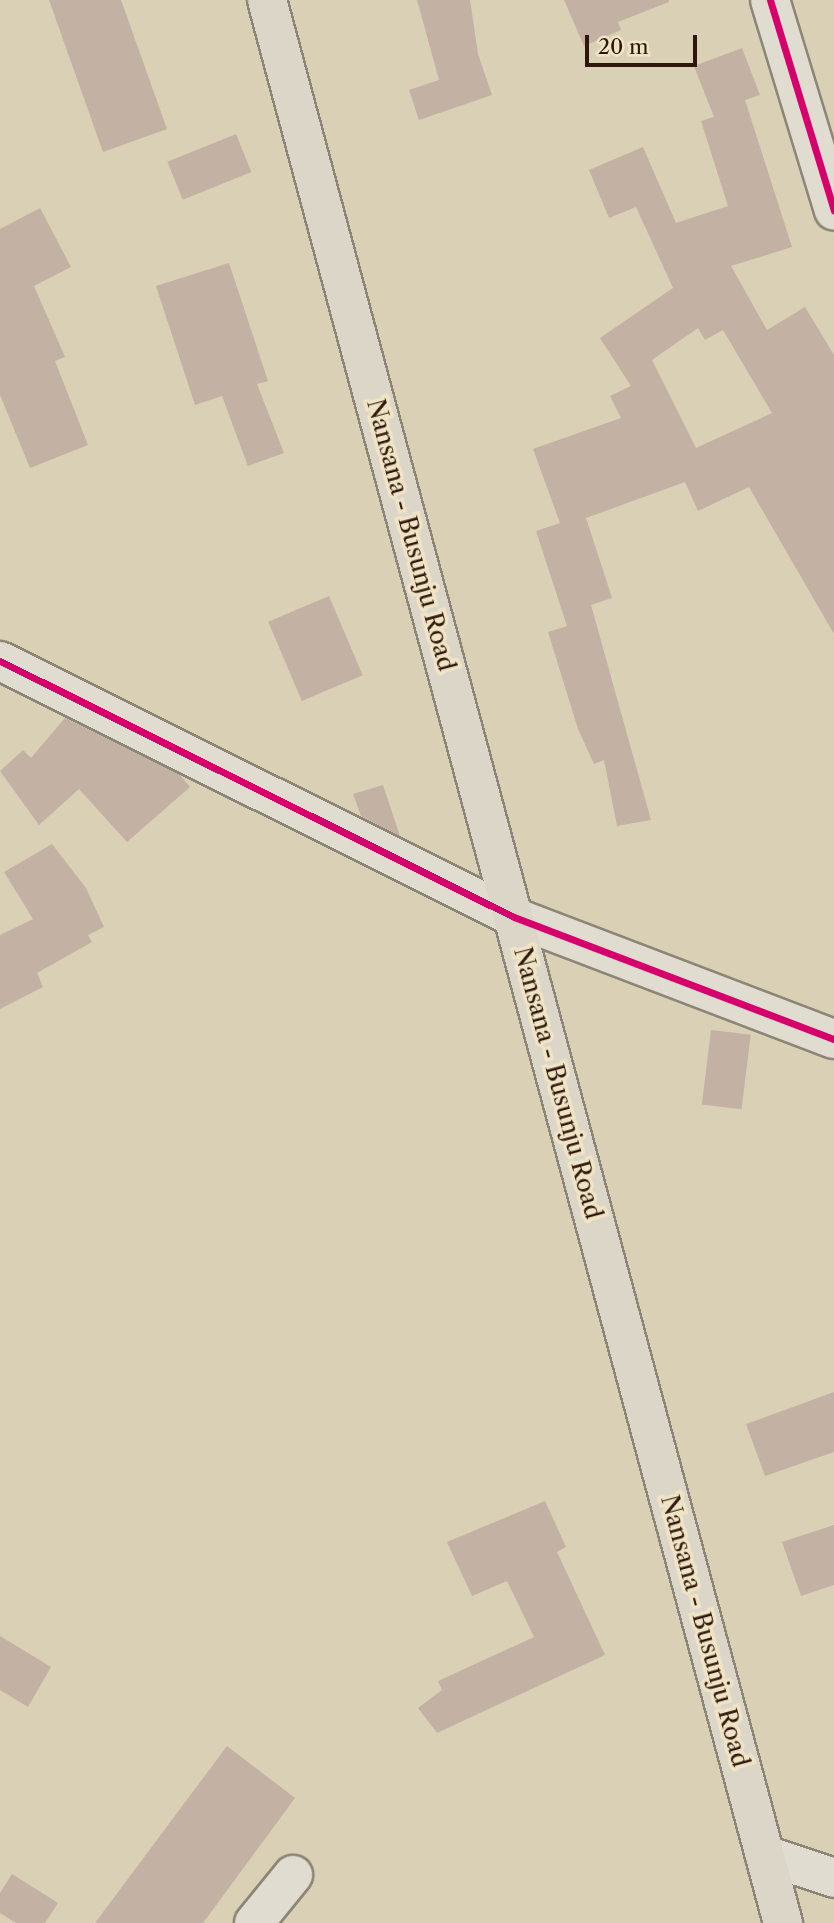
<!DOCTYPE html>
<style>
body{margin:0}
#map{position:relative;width:834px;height:1923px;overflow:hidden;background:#d9d0b6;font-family:"Libre Caslon Text",serif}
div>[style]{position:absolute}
.building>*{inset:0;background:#c3b1a3;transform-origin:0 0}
.roads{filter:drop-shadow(2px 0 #8d8575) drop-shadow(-2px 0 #8d8575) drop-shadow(0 2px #8d8575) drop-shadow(0 -2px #8d8575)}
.street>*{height:38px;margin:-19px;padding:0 19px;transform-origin:19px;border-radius:19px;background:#e1dcd0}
.secondary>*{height:38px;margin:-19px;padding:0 19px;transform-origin:19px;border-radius:19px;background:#e1dcd0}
.primary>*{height:38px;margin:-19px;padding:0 19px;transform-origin:19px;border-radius:19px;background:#dcd6c8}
.cycleway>*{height:7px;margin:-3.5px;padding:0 3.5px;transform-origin:3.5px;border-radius:3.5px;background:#d6006c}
span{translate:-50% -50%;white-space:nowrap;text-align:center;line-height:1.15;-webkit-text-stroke:7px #f0e4c6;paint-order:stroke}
.street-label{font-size:24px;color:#2e170a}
.scale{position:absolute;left:585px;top:35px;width:112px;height:32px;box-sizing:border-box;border:4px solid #2e170a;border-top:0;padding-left:9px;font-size:21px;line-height:24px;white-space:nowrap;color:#2e170a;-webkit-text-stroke:5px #f0e4c6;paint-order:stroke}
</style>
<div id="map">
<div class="building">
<div style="clip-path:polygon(49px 0,121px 0,167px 129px,103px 152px)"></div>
<div style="clip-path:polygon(417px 0,470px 0,478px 54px,492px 95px,419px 120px,409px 90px,439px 80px)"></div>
<div style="clip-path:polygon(564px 0,669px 0,669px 2px,618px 22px,621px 30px,584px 46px)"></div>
<div style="clip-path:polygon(evenodd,742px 48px,760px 95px,745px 100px,792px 247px,731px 266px,767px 330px,805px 307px,834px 355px,834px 634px,749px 487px,698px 511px,685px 482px,586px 518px,612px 598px,591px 605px,651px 820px,617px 826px,604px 760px,594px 764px,578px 729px,548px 632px,567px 626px,536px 531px,560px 523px,533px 449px,621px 418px,610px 396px,631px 386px,600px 338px,673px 288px,636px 207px,609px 218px,589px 170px,643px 147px,676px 223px,728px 206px,701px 121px,714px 117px,694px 66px,742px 48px,698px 328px,705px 340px,723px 330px,772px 413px,696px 448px,652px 360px,698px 328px)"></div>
<div style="left:236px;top:134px;width:41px;height:74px;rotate:68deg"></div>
<div style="clip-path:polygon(40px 208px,71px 267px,34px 286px,65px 357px,55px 361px,88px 445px,30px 468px,0 395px,0 229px)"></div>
<div style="clip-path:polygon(229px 263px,268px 381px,257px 384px,284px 453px,248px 466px,222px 396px,195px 405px,156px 286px)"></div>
<div style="left:329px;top:596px;width:86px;height:66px;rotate:67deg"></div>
<div style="clip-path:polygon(65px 718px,179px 774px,190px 787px,127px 842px,79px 789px,39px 825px,0 771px,23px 750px,31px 758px)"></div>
<div style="clip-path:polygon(383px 785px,400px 836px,361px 816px,353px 794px)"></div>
<div style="clip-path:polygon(52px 844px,86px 888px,104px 927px,88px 935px,92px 942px,37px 973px,43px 987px,0 1009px,0 935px,33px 919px,4px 872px)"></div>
<div style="left:711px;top:1030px;width:40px;height:75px;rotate:7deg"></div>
<div style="clip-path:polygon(834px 1392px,834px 1452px,765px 1476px,746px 1424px)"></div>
<div style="clip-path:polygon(545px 1501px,566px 1547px,557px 1552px,605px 1655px,437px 1733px,418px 1708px,442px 1690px,438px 1681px,534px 1637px,507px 1581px,472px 1596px,447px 1542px)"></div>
<div style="clip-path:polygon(834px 1525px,834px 1585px,801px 1596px,782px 1542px)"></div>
<div style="clip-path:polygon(0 1636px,51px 1667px,28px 1707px,0 1690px)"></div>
<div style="clip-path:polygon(227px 1746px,295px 1798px,203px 1923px,95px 1923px)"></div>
<div style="clip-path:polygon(12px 1874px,58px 1903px,45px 1923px,16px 1923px,0 1913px,0 1893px)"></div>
</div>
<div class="roads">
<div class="street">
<div style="left:770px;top:0;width:220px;rotate:73.1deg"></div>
<div style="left:0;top:661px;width:574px;rotate:26.48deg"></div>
<div style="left:514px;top:917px;width:342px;rotate:20.9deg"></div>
<div style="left:254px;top:1923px;width:62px;rotate:-50.9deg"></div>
</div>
<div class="secondary">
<div style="left:765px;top:1855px;width:73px;rotate:18.4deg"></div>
</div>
<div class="primary">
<div style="left:267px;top:0;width:1991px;rotate:74.98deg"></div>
</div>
</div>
<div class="cycleway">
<div style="left:770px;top:0;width:220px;rotate:73.1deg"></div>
<div style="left:0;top:661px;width:574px;rotate:26.48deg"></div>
<div style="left:514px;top:917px;width:342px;rotate:20.9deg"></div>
</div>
<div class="street-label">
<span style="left:411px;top:535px;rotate:75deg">Nansana - Busunju Road</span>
<span style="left:558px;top:1083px;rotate:75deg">Nansana - Busunju Road</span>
<span style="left:705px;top:1631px;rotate:75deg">Nansana - Busunju Road</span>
</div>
<div class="scale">20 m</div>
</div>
